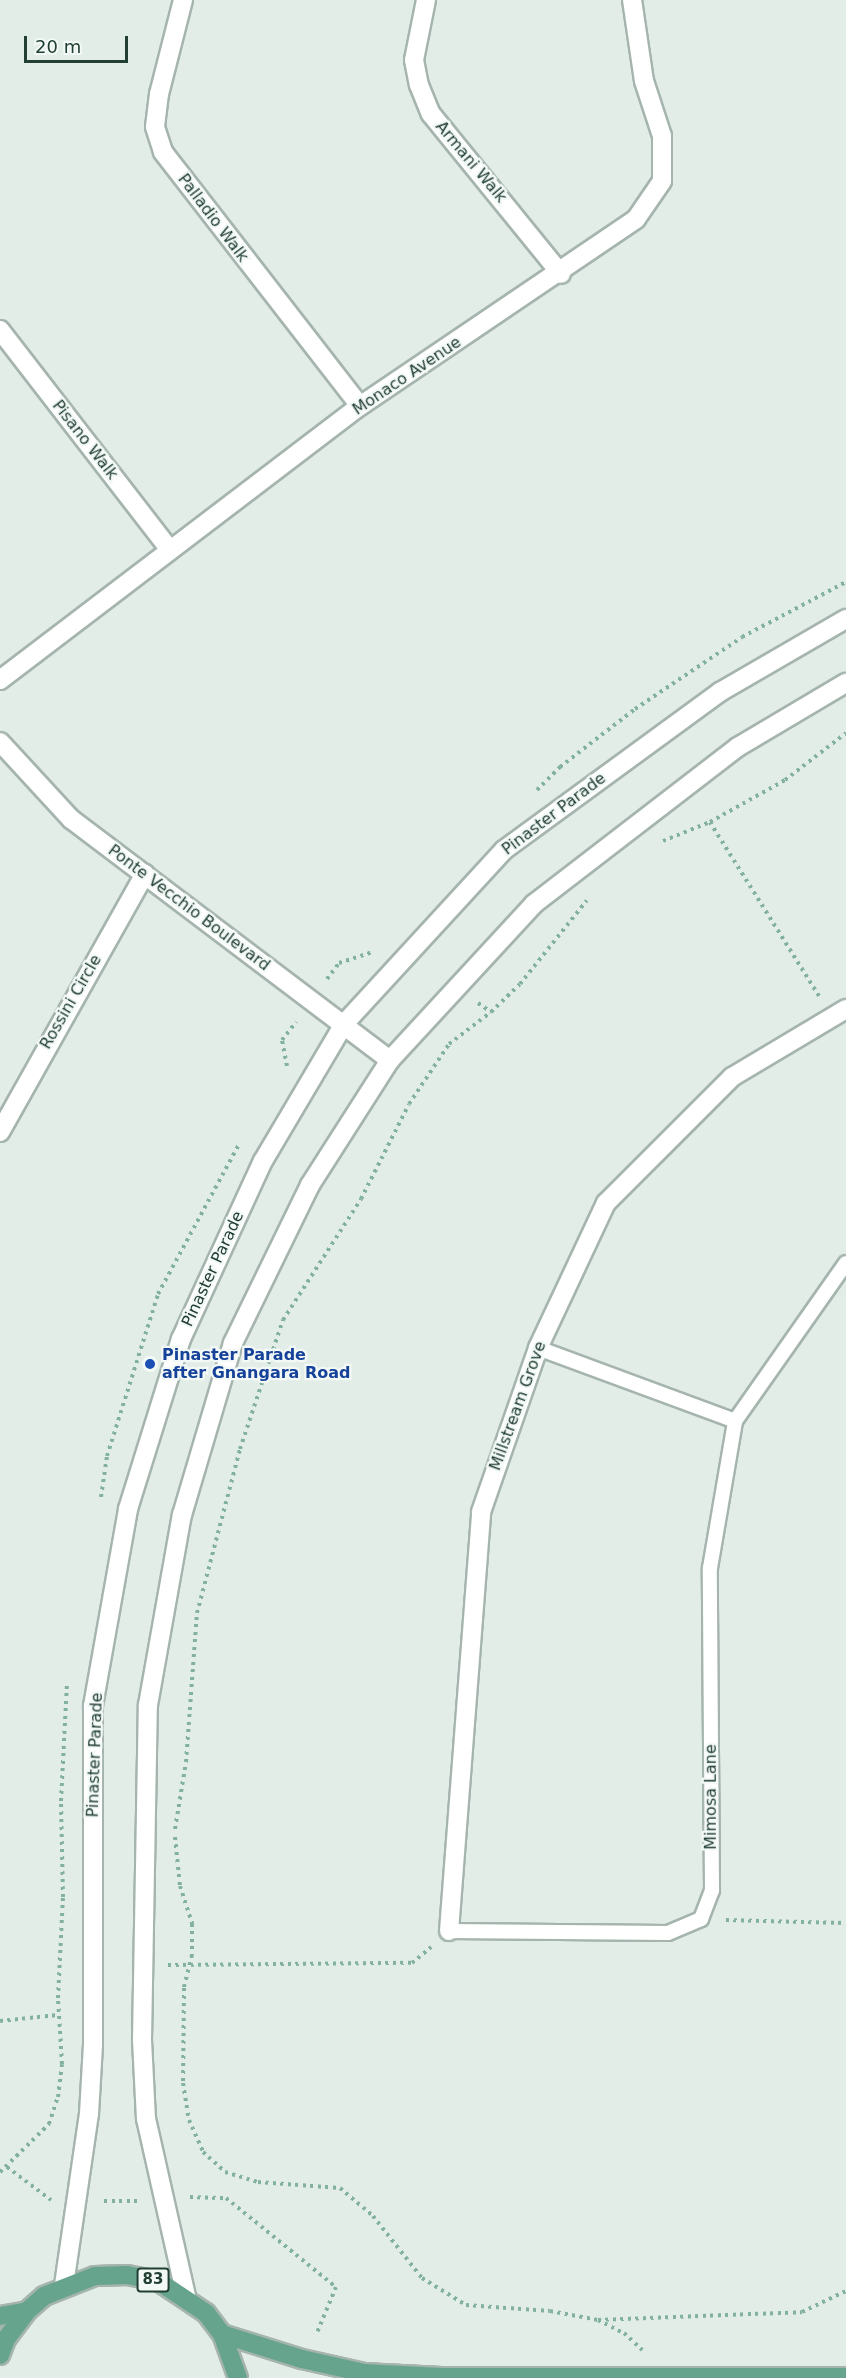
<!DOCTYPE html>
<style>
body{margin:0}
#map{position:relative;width:846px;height:2378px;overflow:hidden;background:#e3ede7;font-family:"DejaVu Sans",sans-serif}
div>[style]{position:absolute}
.path>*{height:4px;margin-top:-2px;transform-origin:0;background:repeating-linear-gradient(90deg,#82b29e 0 3px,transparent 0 7.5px)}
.roads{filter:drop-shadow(2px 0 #a5b5ae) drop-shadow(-2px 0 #a5b5ae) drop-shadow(0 2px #a5b5ae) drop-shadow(0 -2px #a5b5ae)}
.lane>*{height:14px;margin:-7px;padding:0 7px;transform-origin:7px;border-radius:7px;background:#fff}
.street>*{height:18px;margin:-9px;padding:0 9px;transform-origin:9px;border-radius:9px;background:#fff}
.secondary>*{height:18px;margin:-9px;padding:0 9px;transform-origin:9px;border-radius:9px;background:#fff}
.primary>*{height:18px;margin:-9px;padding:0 9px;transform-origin:9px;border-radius:9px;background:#66a48d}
.dots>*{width:16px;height:16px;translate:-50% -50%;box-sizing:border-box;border:3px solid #f3f9f6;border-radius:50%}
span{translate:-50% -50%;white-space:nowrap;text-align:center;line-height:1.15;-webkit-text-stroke:4.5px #f3f9f6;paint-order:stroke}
.shield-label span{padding:2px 4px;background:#f3f9f6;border:2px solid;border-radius:4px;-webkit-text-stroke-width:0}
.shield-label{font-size:15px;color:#223f34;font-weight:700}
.street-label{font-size:16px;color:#223f34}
.transit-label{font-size:16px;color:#164399;font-weight:700}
.left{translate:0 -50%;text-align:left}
.scale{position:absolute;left:24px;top:36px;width:104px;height:27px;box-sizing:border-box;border:3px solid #223f34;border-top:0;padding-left:8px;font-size:18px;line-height:21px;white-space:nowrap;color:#223f34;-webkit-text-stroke:4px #f3f9f6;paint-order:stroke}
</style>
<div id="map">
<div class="path">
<div style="left:537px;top:790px;width:33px;rotate:-45deg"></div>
<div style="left:560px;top:767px;width:95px;rotate:-37.7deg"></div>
<div style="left:635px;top:709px;width:129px;rotate:-33.9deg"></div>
<div style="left:742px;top:637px;width:118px;rotate:-27.9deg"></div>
<div style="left:663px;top:841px;width:51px;rotate:-22deg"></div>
<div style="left:327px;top:979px;width:20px;rotate:-53deg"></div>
<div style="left:339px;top:963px;width:35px;rotate:-18deg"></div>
<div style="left:819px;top:996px;width:205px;rotate:-122.1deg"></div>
<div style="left:710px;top:822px;width:86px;rotate:-29.2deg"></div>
<div style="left:785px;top:780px;width:77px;rotate:-37.6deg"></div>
<div style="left:478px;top:1003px;width:16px;rotate:35deg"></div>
<div style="left:491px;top:1012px;width:40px;rotate:-44deg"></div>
<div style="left:520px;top:984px;width:107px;rotate:-51.4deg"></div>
<div style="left:287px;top:1066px;width:26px;rotate:-101deg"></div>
<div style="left:282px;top:1040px;width:23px;rotate:-52deg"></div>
<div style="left:101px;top:1497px;width:41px;rotate:-81.7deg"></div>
<div style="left:107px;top:1456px;width:170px;rotate:-72.5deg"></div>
<div style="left:158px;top:1294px;width:170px;rotate:-61.6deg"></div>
<div style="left:175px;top:1829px;width:68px;rotate:-80.7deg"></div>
<div style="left:186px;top:1762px;width:149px;rotate:-85.8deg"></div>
<div style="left:197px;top:1613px;width:170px;rotate:-75.3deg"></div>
<div style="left:240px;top:1449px;width:136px;rotate:-71.6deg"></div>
<div style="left:283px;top:1320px;width:144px;rotate:-57.2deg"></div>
<div style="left:361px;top:1199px;width:106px;rotate:-63.2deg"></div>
<div style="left:409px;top:1104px;width:72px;rotate:-56.3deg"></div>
<div style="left:449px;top:1044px;width:53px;rotate:-37.3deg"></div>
<div style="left:175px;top:1837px;width:49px;rotate:84.2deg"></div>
<div style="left:180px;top:1886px;width:40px;rotate:72deg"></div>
<div style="left:192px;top:1924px;width:31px;rotate:90deg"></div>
<div style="left:192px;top:1955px;width:34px;rotate:104deg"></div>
<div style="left:184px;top:1988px;width:95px;rotate:90.6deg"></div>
<div style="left:183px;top:2083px;width:37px;rotate:81deg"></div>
<div style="left:189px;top:2120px;width:35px;rotate:66deg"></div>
<div style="left:203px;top:2152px;width:30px;rotate:42deg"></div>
<div style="left:225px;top:2172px;width:34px;rotate:17deg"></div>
<div style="left:258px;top:2182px;width:82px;rotate:4.2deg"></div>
<div style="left:340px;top:2188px;width:43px;rotate:40.3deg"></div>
<div style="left:373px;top:2216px;width:79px;rotate:51.7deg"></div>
<div style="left:422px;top:2278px;width:52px;rotate:31.5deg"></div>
<div style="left:466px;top:2305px;width:84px;rotate:4.1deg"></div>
<div style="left:550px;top:2311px;width:49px;rotate:10.6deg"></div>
<div style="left:598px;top:2320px;width:29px;rotate:27deg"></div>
<div style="left:624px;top:2333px;width:25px;rotate:43deg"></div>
<div style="left:726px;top:1920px;width:120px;rotate:1.4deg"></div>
<div style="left:168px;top:1965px;width:244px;rotate:-0.5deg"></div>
<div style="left:412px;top:1963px;width:25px;rotate:-40deg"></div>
<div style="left:0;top:2021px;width:58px;rotate:-5.9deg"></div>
<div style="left:7px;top:2167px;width:55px;rotate:36.9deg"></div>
<div style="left:0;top:2172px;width:69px;rotate:-44.4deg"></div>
<div style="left:49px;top:2124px;width:28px;rotate:-72deg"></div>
<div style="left:58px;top:2097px;width:33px;rotate:-83deg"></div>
<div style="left:62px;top:2064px;width:66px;rotate:-93.5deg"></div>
<div style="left:58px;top:1998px;width:101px;rotate:-87.2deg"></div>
<div style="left:63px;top:1897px;width:96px;rotate:-91.2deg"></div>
<div style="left:61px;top:1801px;width:119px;rotate:-87.1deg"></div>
<div style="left:190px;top:2197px;width:36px;rotate:2deg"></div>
<div style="left:226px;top:2198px;width:141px;rotate:39deg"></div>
<div style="left:336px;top:2287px;width:52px;rotate:112.6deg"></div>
<div style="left:104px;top:2201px;width:34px"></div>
<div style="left:598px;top:2320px;width:204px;rotate:-2.2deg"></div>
<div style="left:802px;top:2312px;width:49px;rotate:-25.5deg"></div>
</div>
<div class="roads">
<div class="lane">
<div style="left:538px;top:1348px;width:210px;rotate:20.3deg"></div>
<div style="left:449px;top:1931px;width:219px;rotate:0.5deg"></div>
<div style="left:668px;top:1933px;width:36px;rotate:-23deg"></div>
<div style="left:701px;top:1919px;width:31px;rotate:-69deg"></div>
<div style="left:712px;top:1890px;width:322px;rotate:-90.4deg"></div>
<div style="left:710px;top:1568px;width:149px;rotate:-80.3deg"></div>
<div style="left:735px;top:1421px;width:193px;rotate:-54.9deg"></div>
</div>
<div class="street">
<div style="left:183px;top:0;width:97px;rotate:104.3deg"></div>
<div style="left:159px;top:94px;width:33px;rotate:97deg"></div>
<div style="left:155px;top:127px;width:26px;rotate:72deg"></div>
<div style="left:163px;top:152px;width:321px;rotate:52.2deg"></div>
<div style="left:426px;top:0;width:61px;rotate:101.3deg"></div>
<div style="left:414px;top:60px;width:25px;rotate:79deg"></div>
<div style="left:419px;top:85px;width:31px;rotate:68deg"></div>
<div style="left:431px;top:114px;width:206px;rotate:50.9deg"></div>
<div style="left:0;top:330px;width:278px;rotate:52.3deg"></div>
<div style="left:0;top:680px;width:452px;rotate:-37.3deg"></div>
<div style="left:360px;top:406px;width:333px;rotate:-34.1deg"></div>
<div style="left:636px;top:219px;width:46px;rotate:-55.6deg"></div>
<div style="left:662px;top:181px;width:45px;rotate:-90deg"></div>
<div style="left:662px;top:136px;width:58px;rotate:-108.1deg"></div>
<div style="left:644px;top:81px;width:82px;rotate:-98.4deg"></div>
<div style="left:0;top:742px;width:105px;rotate:47.3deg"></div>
<div style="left:71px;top:819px;width:400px;rotate:37.1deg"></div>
<div style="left:0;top:1132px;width:296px;rotate:-60.7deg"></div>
<div style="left:449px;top:1931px;width:420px;rotate:-85.6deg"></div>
<div style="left:481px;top:1512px;width:174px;rotate:-70.8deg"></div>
<div style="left:538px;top:1348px;width:160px;rotate:-64.9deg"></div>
<div style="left:606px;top:1203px;width:178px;rotate:-45deg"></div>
<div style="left:732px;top:1077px;width:133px;rotate:-30.8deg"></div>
</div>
<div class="secondary">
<div style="left:64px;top:2285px;width:173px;rotate:-81.7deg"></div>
<div style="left:89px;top:2114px;width:69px;rotate:-86.7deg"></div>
<div style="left:93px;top:2045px;width:339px;rotate:-90deg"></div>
<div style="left:93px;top:1706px;width:200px;rotate:-79.9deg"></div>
<div style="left:128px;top:1509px;width:178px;rotate:-72.7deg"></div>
<div style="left:181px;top:1339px;width:196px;rotate:-65.3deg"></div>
<div style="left:263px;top:1161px;width:159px;rotate:-59.4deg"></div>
<div style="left:344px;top:1024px;width:236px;rotate:-47.4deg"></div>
<div style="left:504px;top:850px;width:268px;rotate:-36.2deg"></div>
<div style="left:720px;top:692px;width:146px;rotate:-30.1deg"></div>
<div style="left:186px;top:2296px;width:181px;rotate:-102.7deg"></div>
<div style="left:146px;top:2119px;width:79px;rotate:-92.9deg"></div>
<div style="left:142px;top:2040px;width:335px;rotate:-89deg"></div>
<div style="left:148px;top:1705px;width:193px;rotate:-79.9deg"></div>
<div style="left:182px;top:1515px;width:179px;rotate:-73.5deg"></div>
<div style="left:233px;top:1343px;width:176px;rotate:-64deg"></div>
<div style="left:310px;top:1185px;width:148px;rotate:-57.4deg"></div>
<div style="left:390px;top:1060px;width:212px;rotate:-47.3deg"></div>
<div style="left:534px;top:904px;width:257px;rotate:-37.6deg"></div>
<div style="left:738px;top:747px;width:126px;rotate:-30.7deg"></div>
</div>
<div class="primary">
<div style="left:0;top:2316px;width:27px;rotate:-10deg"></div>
<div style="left:222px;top:2334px;width:84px;rotate:17.4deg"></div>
<div style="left:302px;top:2359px;width:64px;rotate:12.7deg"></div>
<div style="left:364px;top:2373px;width:77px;rotate:3deg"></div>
<div style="left:441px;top:2377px;width:405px"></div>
<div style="left:0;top:2355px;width:17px;rotate:-69deg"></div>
<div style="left:6px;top:2339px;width:35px;rotate:-53deg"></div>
<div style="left:27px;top:2311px;width:23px;rotate:-41deg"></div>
<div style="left:44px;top:2296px;width:55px;rotate:-21.4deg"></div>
<div style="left:95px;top:2276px;width:32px;rotate:-2deg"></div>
<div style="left:127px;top:2275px;width:32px;rotate:11deg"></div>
<div style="left:158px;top:2281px;width:58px;rotate:33.7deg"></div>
<div style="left:206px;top:2313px;width:26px;rotate:53deg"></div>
<div style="left:222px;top:2334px;width:47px;rotate:70deg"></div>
</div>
</div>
<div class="dots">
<div style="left:150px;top:1364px;background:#1a4fb4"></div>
</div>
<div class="shield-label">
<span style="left:153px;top:2280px">83</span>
</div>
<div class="street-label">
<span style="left:471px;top:162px;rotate:50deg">Armani Walk</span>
<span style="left:213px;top:218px;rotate:53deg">Palladio Walk</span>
<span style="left:407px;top:376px;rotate:-34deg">Monaco Avenue</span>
<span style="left:85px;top:440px;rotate:52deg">Pisano Walk</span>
<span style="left:554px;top:814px;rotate:-37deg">Pinaster Parade</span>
<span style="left:189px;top:908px;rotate:37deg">Ponte Vecchio Boulevard</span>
<span style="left:71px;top:1002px;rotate:-60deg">Rossini Circle</span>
<span style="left:213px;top:1269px;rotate:-65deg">Pinaster Parade</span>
<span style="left:518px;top:1406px;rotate:-70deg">Millstream Grove</span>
<span style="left:95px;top:1755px;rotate:-88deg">Pinaster Parade</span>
<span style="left:711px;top:1797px;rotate:-90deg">Mimosa Lane</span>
</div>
<div class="transit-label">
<span class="left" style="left:162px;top:1364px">Pinaster Parade<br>after Gnangara Road</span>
</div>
<div class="scale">20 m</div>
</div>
